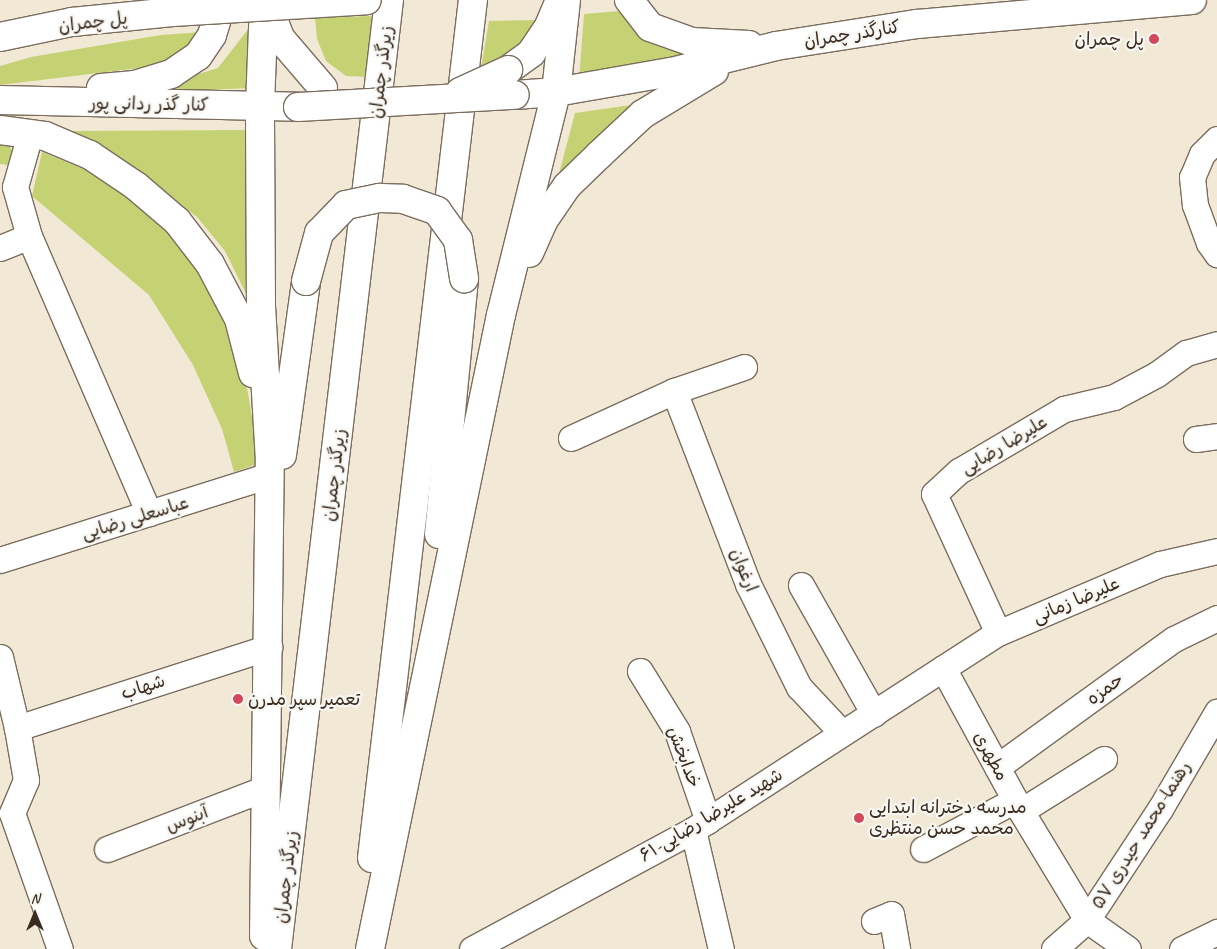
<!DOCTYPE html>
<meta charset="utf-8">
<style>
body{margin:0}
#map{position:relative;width:1217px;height:949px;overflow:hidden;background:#f1e9d5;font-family:Caveat,"Playpen Sans Arabic",sans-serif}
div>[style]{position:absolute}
.green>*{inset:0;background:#c5d273}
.roads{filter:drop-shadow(1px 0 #7b6d5e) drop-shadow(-1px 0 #7b6d5e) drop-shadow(0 1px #7b6d5e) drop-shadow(0 -1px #7b6d5e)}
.minor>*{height:25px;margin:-12.5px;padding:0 12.5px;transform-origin:12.5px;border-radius:12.5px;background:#fff}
.major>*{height:28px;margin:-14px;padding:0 14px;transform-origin:14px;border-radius:14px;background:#fff}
.bridges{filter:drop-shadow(1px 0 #7b6d5e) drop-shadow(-1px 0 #7b6d5e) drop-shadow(0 1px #7b6d5e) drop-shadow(0 -1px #7b6d5e)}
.major-bridge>*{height:28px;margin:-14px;padding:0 14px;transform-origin:14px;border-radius:14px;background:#fff}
.highway-bridge>*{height:28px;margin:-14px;padding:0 14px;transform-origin:14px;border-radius:14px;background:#fff}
.dots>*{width:14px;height:14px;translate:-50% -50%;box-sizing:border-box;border:2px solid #f6f6f2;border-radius:50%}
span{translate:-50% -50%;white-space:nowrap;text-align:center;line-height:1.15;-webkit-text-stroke:4.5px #f6f6f2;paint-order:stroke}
.street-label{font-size:18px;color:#3b2a1e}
.poi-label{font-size:18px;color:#3b2a1e}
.right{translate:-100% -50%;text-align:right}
.left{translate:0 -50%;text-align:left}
.north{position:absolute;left:10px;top:889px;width:50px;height:50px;-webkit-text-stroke:4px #f6f6f2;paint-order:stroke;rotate:0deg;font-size:14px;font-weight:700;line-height:20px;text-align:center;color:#3b2a1e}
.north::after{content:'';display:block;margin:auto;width:18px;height:22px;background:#3b2a1e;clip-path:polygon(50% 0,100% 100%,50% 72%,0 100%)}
</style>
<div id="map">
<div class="green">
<div style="clip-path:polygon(620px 11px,630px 25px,654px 41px,699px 55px,579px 80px,584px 14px)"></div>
<div style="clip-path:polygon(371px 16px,370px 77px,346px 76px,326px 61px,317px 39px,315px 18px)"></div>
<div style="clip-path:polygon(539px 20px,515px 54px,481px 68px,489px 21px)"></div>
<div style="clip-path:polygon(253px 23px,251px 88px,136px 93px,218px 68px)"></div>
<div style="clip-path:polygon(203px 32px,186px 50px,164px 65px,0 85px,0 66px,31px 57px,161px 35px)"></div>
<div style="clip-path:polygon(645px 103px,555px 189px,575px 113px)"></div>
<div style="clip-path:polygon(249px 130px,253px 308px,225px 251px,197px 217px,116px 155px,69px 131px)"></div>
<div style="clip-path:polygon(0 140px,6px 140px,14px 154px,8px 165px,0 164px)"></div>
<div style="clip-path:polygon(42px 152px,98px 175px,153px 216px,201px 271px,228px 324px,247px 388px,260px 463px,234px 472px,222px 429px,193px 365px,149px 295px,32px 196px)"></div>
</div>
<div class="roads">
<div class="minor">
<div style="left:1217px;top:139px;width:21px;rotate:135deg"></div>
<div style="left:1202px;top:154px;width:25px;rotate:113deg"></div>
<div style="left:1192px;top:177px;width:28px;rotate:84deg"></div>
<div style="left:1195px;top:205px;width:40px;rotate:69.8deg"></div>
<div style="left:1209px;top:243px;width:14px;rotate:54deg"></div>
<div style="left:29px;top:236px;width:302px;rotate:66.6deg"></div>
<div style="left:0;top:248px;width:31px;rotate:-22deg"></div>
<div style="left:29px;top:236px;width:51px;rotate:-105.9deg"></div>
<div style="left:15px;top:187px;width:55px;rotate:-74.2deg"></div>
<div style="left:674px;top:391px;width:207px;rotate:69deg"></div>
<div style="left:748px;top:584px;width:115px;rotate:63.7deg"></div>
<div style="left:799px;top:687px;width:63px;rotate:46.9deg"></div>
<div style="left:571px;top:438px;width:113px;rotate:-24.5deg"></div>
<div style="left:674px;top:391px;width:74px;rotate:-18.9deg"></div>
<div style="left:1196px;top:439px;width:21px;rotate:-8deg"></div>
<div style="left:0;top:560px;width:283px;rotate:-17.5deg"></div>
<div style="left:801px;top:585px;width:148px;rotate:60.5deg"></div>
<div style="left:998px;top:633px;width:153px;rotate:-114.7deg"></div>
<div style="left:934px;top:494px;width:34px;rotate:-43deg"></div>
<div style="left:959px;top:471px;width:122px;rotate:-30.6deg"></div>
<div style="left:1064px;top:409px;width:51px;rotate:-13.5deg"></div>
<div style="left:1114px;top:397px;width:49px;rotate:-28.1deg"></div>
<div style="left:1157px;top:374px;width:36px;rotate:-36deg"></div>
<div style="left:1186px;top:353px;width:32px;rotate:-16deg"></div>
<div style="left:0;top:657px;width:73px;rotate:76.5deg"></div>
<div style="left:17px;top:728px;width:53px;rotate:80.2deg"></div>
<div style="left:26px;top:780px;width:36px;rotate:113deg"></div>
<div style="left:12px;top:813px;width:144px;rotate:70.6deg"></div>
<div style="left:943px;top:668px;width:163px;rotate:61.4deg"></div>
<div style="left:1021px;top:811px;width:127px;rotate:58.8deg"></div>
<div style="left:1087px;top:920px;width:50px;rotate:35.3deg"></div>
<div style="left:640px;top:671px;width:70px;rotate:58.3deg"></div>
<div style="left:677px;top:731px;width:95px;rotate:71deg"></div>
<div style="left:17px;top:728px;width:265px;rotate:-17.8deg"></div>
<div style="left:997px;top:767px;width:218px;rotate:-35.9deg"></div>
<div style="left:1174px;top:639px;width:48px;rotate:-26deg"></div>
<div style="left:1021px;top:811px;width:98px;rotate:-32.1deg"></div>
<div style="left:693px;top:830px;width:122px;rotate:76.8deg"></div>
<div style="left:107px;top:849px;width:170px;rotate:-21deg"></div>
<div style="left:923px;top:849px;width:104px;rotate:-28deg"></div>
<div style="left:874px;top:921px;width:18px;rotate:-22deg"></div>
<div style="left:891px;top:914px;width:36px;rotate:80deg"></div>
<div style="left:472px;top:949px;width:251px;rotate:-28.3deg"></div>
<div style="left:693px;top:830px;width:363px;rotate:-32.9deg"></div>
<div style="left:998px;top:633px;width:176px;rotate:-23.1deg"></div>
<div style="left:1160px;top:564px;width:58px;rotate:-12.8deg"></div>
<div style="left:1054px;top:949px;width:44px;rotate:-41.3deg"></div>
<div style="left:1087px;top:920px;width:133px;rotate:-56.7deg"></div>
<div style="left:1160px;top:809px;width:113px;rotate:-59.6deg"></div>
<div style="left:1182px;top:949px;width:39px;rotate:-26deg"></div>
</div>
<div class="major">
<div style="left:629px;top:0;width:34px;rotate:52deg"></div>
<div style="left:650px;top:27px;width:45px;rotate:19.7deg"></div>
<div style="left:692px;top:42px;width:57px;rotate:3deg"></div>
<div style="left:268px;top:6px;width:34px;rotate:69deg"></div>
<div style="left:280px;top:38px;width:66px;rotate:49.3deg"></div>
<div style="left:508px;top:70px;width:29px;rotate:-36deg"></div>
<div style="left:531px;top:53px;width:32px;rotate:-56deg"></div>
<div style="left:549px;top:26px;width:25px;rotate:-67deg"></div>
<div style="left:101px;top:88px;width:34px;rotate:-5deg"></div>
<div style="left:135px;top:85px;width:38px;rotate:-17deg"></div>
<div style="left:171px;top:74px;width:32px;rotate:-34deg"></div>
<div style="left:198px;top:56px;width:25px;rotate:-56deg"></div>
<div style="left:212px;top:35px;width:37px;rotate:-73deg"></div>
<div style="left:515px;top:95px;width:41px;rotate:-4.2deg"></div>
<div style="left:556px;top:92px;width:117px;rotate:-9.9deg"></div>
<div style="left:671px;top:72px;width:108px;rotate:-13.9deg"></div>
<div style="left:776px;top:46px;width:143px;rotate:-8.9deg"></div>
<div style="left:917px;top:24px;width:276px;rotate:-5deg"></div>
<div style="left:0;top:100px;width:298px;rotate:1.3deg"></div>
<div style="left:0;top:130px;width:45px;rotate:7.6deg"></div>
<div style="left:45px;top:136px;width:49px;rotate:22.9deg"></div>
<div style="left:90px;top:155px;width:55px;rotate:34deg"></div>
<div style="left:136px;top:186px;width:54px;rotate:40.5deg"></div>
<div style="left:177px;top:221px;width:54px;rotate:52.5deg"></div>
<div style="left:210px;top:264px;width:62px;rotate:62.2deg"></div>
<div style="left:239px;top:319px;width:56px;rotate:75.5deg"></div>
<div style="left:529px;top:253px;width:35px;rotate:-66deg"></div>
<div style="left:543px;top:221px;width:42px;rotate:-55.6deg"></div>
<div style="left:567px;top:186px;width:45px;rotate:-44.1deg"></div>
<div style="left:599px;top:155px;width:60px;rotate:-43deg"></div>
<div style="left:643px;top:114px;width:83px;rotate:-31.2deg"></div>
<div style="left:282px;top:455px;width:176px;rotate:-82.1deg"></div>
<div style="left:439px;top:534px;width:256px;rotate:-84.4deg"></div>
<div style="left:372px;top:858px;width:864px;rotate:-83.29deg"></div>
<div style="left:264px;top:936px;width:474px;rotate:-89.3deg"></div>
<div style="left:270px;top:462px;width:154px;rotate:-93.3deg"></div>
<div style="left:261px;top:308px;width:202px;rotate:-90.3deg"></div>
<div style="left:260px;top:106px;width:106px;rotate:-87.8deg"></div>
<div style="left:277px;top:949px;width:956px;rotate:-83.27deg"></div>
<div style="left:370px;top:949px;width:647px;rotate:-78.33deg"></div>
<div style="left:501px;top:315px;width:230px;rotate:-76.1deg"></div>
<div style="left:556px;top:92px;width:93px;rotate:-83.8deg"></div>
</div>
</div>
<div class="bridges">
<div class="major-bridge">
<div style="left:460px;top:92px;width:53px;rotate:-24.6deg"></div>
<div style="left:298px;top:107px;width:217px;rotate:-3.2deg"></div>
<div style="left:306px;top:281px;width:50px;rotate:-74.8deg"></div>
<div style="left:319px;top:233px;width:39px;rotate:-46deg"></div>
<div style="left:346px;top:205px;width:35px;rotate:-12deg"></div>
<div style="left:380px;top:198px;width:23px;rotate:2deg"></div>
<div style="left:403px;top:199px;width:36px;rotate:19deg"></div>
<div style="left:437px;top:211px;width:36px;rotate:54deg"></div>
<div style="left:458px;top:240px;width:39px;rotate:81deg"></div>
</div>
<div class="highway-bridge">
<div style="left:0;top:37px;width:74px;rotate:-11.8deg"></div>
<div style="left:72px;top:22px;width:101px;rotate:-5.7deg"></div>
<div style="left:173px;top:12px;width:194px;rotate:-3.5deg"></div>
</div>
</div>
<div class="dots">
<div style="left:1154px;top:39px;background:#d1495b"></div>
<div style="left:238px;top:699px;background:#d1495b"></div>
<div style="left:859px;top:818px;background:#d1495b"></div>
</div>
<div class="street-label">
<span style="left:93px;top:22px;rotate:-7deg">پل چمران</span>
<span style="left:852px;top:34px;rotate:-9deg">کنارگذر چمران</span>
<span style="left:381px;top:72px;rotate:-83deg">زیرگذر چمران</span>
<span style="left:149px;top:104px;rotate:1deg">کنار گذر ردانی پور</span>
<span style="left:1004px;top:445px;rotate:-31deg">علیرضا رضایی</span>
<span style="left:334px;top:475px;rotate:-83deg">زیرگذر چمران</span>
<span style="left:135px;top:518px;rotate:-17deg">عباسعلی رضایی</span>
<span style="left:744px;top:570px;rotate:68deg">ارغوان</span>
<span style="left:1076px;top:600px;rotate:-23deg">علیرضا زمانی</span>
<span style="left:143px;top:687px;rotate:-18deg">شهاب</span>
<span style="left:1105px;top:689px;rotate:-36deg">حمزه</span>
<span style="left:991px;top:756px;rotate:61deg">مطهری</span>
<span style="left:684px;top:757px;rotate:69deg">خدابخش</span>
<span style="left:711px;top:815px;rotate:-31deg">۶۱-شهید علیرضا رضایی</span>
<span style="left:187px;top:819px;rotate:-21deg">آبنوس</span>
<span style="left:1141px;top:835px;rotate:-58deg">۵۷ رهنما-محمد حیدری</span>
<span style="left:286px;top:877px;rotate:-83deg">زیرگذر چمران</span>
</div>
<div class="poi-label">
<span class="right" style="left:1144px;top:39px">پل چمران</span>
<span class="left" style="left:248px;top:699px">تعمیر سپر مدرن</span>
<span class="left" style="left:869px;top:818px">مدرسه دخترانه ابتدایی<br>محمد حسن منتظری</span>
</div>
<div class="north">N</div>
</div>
